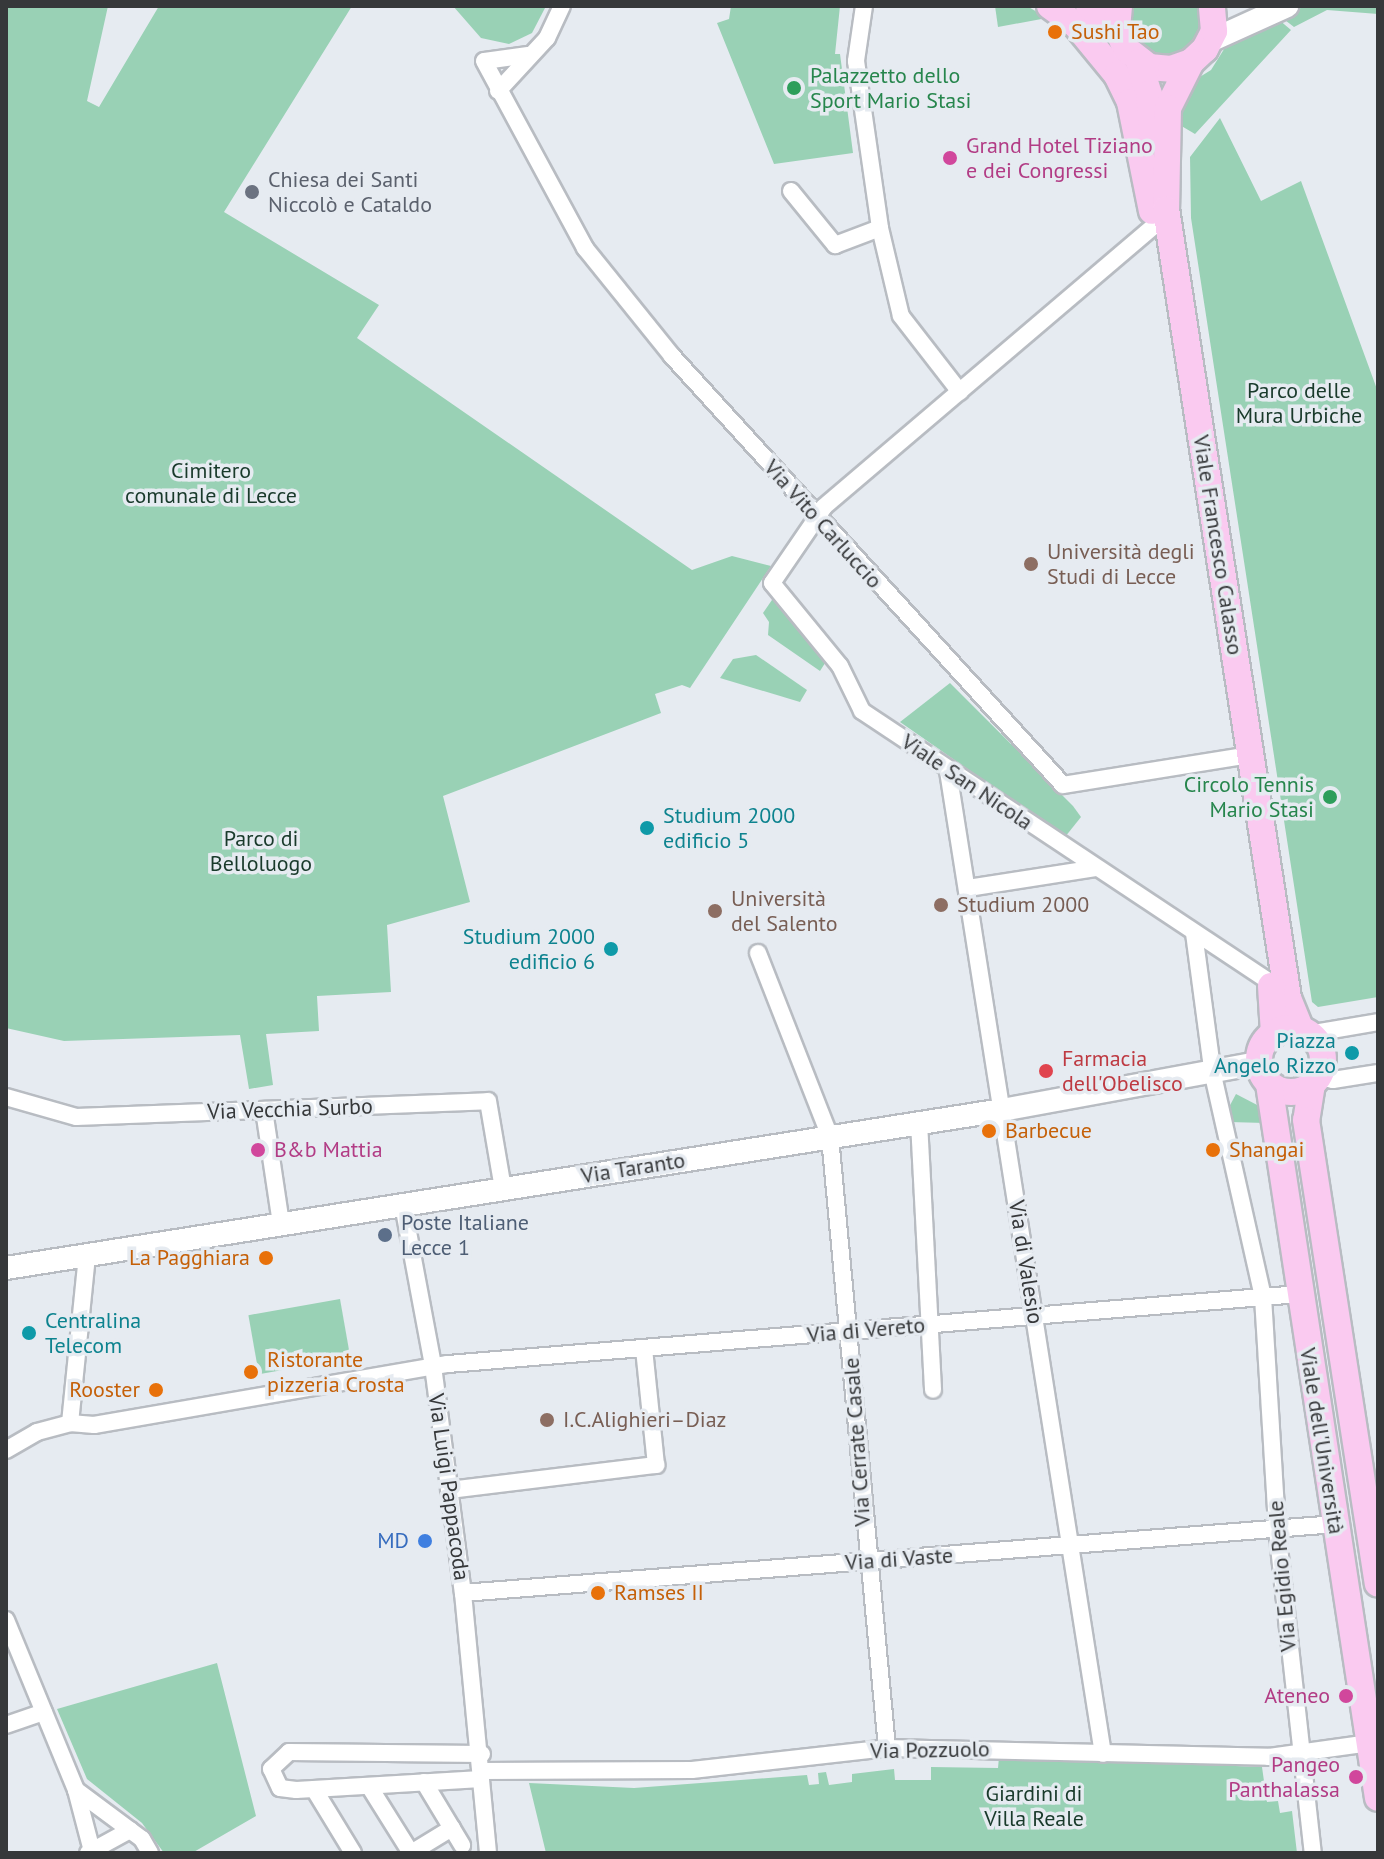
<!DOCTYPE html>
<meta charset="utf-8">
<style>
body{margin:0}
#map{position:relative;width:1384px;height:1859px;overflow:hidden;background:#e6ebf1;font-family:"PT Sans",sans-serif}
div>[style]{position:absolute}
.green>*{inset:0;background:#99d1b5;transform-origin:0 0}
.roads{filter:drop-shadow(2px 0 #b8bcc2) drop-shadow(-2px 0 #b8bcc2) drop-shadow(0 2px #b8bcc2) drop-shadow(0 -2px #b8bcc2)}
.street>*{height:16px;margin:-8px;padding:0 8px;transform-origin:8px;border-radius:8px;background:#fff}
.secondary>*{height:22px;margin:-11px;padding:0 11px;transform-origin:11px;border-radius:11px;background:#fff}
.primary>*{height:26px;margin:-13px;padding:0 13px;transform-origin:13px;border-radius:13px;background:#facaf0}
.primary>.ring{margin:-13px;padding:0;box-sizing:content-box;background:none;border:26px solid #facaf0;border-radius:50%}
.dots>*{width:22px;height:22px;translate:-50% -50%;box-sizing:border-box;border:4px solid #e6ebf1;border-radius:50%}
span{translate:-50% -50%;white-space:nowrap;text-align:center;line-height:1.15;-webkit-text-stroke:7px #e6ebf1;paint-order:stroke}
.food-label{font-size:22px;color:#c56008}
.left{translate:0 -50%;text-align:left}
.right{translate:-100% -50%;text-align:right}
.leisure-label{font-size:22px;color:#27864d}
.hotel-label{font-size:22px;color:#b23c85}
.worship-label{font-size:22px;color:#5b616d}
.park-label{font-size:22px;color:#193a2b}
.street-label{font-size:22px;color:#36383a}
.education-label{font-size:22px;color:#785e54}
.culture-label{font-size:22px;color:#0d838f}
.health-label{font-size:22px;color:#be3a42}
.service-label{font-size:22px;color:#4e5e75}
.shop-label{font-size:22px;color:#366cbe}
.frame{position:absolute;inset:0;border:8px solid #36383a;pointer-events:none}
</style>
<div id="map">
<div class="green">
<div style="clip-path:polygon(6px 6px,108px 6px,87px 101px,99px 107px,159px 6px,352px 6px,224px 212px,379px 305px,357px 338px,692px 570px,732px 556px,771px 566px,690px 688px,682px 685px,655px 694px,661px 713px,443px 796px,470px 902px,387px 925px,391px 992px,317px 996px,319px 1031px,266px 1034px,273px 1085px,249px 1089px,240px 1035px,64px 1041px,6px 1028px)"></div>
<div style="clip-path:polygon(453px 6px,545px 6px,545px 8px,532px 33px,509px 44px,481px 38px)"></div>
<div style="clip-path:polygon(731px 6px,840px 6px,835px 54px,840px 54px,853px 153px,774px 164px,717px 23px,729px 19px)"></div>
<div style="clip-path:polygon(995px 6px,1027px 6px,1047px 18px,998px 27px)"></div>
<div style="clip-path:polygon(1134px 6px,1199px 6px,1201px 34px,1174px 58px,1152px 55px,1131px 29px)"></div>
<div style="clip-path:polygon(1305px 6px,1365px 6px,1378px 8px,1378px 14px,1327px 10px,1294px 27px,1281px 17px)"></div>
<div style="clip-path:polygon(1278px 19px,1291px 30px,1195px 134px,1173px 121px,1182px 88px,1211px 70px,1226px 46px)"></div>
<div style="clip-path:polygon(1220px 118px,1261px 201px,1301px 181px,1378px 392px,1378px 997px,1318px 1007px,1312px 1002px,1191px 218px,1190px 157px)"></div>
<div style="clip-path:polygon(774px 597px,827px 660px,820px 671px,768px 635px,769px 622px,763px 613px)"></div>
<div style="clip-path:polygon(756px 655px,807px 690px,800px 702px,720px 678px,733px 659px)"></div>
<div style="clip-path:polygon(950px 683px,1073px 806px,1081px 817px,1065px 837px,900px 722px)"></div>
<div style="clip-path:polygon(1236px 1094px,1261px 1107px,1265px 1123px,1229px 1122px,1228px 1109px)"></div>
<div style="left:340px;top:1299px;width:60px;height:93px;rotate:80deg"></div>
<div style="clip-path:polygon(217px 1663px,256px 1816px,192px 1853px,164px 1853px,142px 1823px,87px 1779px,57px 1709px)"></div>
<div style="clip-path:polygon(999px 1757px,1262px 1767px,1267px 1802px,1278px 1801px,1280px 1813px,1292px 1811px,1297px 1853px,546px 1853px,529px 1783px,634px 1788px,807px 1775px,809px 1785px,819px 1784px,818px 1773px,826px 1772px,829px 1785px,852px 1782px,852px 1774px,894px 1769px,895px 1780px,931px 1780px,931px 1767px,998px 1768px)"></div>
</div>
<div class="roads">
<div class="street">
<div style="left:864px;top:6px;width:56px;rotate:98.3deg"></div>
<div style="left:856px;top:61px;width:169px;rotate:81.8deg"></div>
<div style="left:880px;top:228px;width:90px;rotate:76.6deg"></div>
<div style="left:901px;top:316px;width:96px;rotate:52.2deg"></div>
<div style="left:528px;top:55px;width:44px;rotate:172.2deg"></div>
<div style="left:484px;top:61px;width:213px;rotate:61.6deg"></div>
<div style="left:585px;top:248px;width:139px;rotate:51.1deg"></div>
<div style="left:672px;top:356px;width:580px;rotate:47.65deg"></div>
<div style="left:1063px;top:785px;width:190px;rotate:-9.1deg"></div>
<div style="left:498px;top:91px;width:72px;rotate:-47.2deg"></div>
<div style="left:547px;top:38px;width:35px;rotate:-65deg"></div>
<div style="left:791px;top:191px;width:70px;rotate:50.8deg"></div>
<div style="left:835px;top:245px;width:48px;rotate:-20.7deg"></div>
<div style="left:1155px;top:225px;width:435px;rotate:139.6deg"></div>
<div style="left:824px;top:507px;width:92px;rotate:124.4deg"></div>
<div style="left:772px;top:583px;width:107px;rotate:50.7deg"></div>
<div style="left:840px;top:666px;width:50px;rotate:63.9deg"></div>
<div style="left:862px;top:711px;width:490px;rotate:33.6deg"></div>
<div style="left:948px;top:771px;width:995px;rotate:81.04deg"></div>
<div style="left:968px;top:888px;width:129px;rotate:-8.9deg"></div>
<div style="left:1194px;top:933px;width:143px;rotate:82.4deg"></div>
<div style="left:1213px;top:1075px;width:228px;rotate:77.3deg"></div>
<div style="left:1263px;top:1297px;width:232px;rotate:86.5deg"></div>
<div style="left:1277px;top:1529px;width:326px;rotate:83.7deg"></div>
<div style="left:758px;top:953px;width:198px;rotate:68.6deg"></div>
<div style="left:830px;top:1137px;width:614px;rotate:84.67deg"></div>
<div style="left:1308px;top:1034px;width:71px;rotate:-9.7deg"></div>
<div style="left:1318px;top:1077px;width:15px;rotate:11deg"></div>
<div style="left:1333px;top:1080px;width:46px;rotate:-8.8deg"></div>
<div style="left:6px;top:1097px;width:73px;rotate:15.9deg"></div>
<div style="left:76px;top:1117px;width:412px;rotate:-2.2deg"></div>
<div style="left:488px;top:1101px;width:89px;rotate:80.3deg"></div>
<div style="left:264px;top:1110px;width:115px;rotate:81.5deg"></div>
<div style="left:919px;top:1122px;width:268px;rotate:87deg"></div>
<div style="left:403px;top:1205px;width:164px;rotate:79.4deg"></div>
<div style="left:433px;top:1366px;width:229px;rotate:82.5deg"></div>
<div style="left:463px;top:1593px;width:261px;rotate:84.5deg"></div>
<div style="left:70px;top:1423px;width:24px;rotate:5deg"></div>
<div style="left:94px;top:1425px;width:359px;rotate:-9.8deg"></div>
<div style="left:448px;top:1364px;width:855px;rotate:-4.7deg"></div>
<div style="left:6px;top:1450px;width:36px;rotate:-30deg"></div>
<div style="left:37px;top:1432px;width:34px;rotate:-15deg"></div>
<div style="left:70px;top:1423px;width:168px;rotate:-84.2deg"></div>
<div style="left:449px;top:1490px;width:209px;rotate:-6.9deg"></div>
<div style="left:656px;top:1465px;width:117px;rotate:-95.9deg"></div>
<div style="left:463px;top:1593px;width:875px;rotate:-4.52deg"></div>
<div style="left:6px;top:1620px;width:184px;rotate:67.6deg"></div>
<div style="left:76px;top:1790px;width:63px;rotate:75.3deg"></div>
<div style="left:6px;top:1725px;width:40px;rotate:-18.9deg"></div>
<div style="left:481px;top:1771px;width:211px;rotate:-0.3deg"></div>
<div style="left:692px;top:1770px;width:196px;rotate:-6.4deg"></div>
<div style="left:887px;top:1748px;width:382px;rotate:1.3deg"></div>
<div style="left:1269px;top:1757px;width:109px;rotate:-7.9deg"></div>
<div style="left:481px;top:1779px;width:185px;rotate:176.6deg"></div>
<div style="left:296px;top:1790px;width:16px;rotate:-173deg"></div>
<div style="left:280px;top:1788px;width:21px;rotate:-115deg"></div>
<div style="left:271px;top:1769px;width:25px;rotate:-43deg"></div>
<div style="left:289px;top:1752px;width:193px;rotate:0.6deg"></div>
<div style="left:424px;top:1782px;width:74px;rotate:58.9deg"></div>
<div style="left:369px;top:1786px;width:79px;rotate:57.9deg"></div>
<div style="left:411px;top:1853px;width:48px;rotate:-31.4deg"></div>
<div style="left:314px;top:1789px;width:75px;rotate:58.6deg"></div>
<div style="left:76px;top:1790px;width:82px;rotate:36.6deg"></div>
<div style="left:142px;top:1839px;width:16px;rotate:60deg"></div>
<div style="left:88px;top:1853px;width:48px;rotate:-28.7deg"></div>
</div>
<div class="secondary">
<div style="left:1210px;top:41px;width:85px;rotate:-24.4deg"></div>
<div style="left:6px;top:1268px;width:1008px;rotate:-9.01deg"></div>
<div style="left:1002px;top:1110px;width:261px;rotate:-10.4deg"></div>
</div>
<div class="primary">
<div style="left:1050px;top:6px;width:32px;rotate:36deg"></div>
<div style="left:1076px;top:25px;width:65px;rotate:50.6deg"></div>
<div style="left:1117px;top:75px;width:30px;rotate:64deg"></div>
<div style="left:1130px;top:102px;width:111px;rotate:78.6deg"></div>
<div style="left:1089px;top:6px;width:36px;rotate:38deg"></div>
<div style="left:1119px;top:6px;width:22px;rotate:95deg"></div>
<div style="left:1117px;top:28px;width:23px;rotate:67deg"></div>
<div style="left:1126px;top:49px;width:29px;rotate:38deg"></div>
<div style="left:1149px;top:67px;width:22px;rotate:5deg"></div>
<div style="left:1171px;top:69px;width:21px;rotate:-19deg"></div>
<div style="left:1191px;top:62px;width:19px;rotate:-43deg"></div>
<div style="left:1205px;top:49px;width:20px;rotate:-63deg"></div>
<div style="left:1214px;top:31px;width:25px;rotate:-95deg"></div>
<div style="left:1139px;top:62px;width:34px;rotate:73deg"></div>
<div style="left:1149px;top:94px;width:41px;rotate:84.4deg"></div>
<div style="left:1191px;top:62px;width:51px;rotate:116.6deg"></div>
<div style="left:1168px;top:108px;width:101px;rotate:91.1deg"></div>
<div style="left:1166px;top:209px;width:798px;rotate:81.21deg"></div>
<div style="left:1288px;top:998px;width:35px;rotate:68deg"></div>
<div style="left:1271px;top:986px;width:48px;rotate:86.4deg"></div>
<div class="ring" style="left:1259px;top:1028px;width:38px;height:38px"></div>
<div style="left:1269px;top:1084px;width:722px;rotate:81.32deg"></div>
<div style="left:1312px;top:1084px;width:36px;rotate:99deg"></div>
<div style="left:1306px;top:1120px;width:469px;rotate:81.2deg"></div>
</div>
</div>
<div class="dots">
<div style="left:1055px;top:32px;background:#e8710a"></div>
<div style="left:794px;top:88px;background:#2e9e5b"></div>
<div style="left:950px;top:158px;background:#d1479c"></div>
<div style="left:252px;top:192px;background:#6b7280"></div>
<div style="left:1031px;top:564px;background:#8d6e63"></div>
<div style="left:1330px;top:797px;background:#2e9e5b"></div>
<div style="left:647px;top:828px;background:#0f9aa8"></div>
<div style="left:941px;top:905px;background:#8d6e63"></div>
<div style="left:715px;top:911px;background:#8d6e63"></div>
<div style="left:611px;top:949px;background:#0f9aa8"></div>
<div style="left:1352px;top:1053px;background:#0f9aa8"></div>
<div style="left:1046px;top:1071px;background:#e0444e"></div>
<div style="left:989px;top:1131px;background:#e8710a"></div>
<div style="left:258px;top:1150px;background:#d1479c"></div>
<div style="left:1213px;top:1150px;background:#e8710a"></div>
<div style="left:385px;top:1235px;background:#5c6f8a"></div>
<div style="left:266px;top:1258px;background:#e8710a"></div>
<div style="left:29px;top:1333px;background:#0f9aa8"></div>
<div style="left:251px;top:1372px;background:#e8710a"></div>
<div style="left:156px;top:1390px;background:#e8710a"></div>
<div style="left:547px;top:1420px;background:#8d6e63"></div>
<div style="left:425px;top:1541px;background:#3f7fe0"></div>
<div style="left:598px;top:1593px;background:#e8710a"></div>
<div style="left:1346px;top:1696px;background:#d1479c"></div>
<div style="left:1356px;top:1777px;background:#d1479c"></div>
</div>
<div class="food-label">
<span class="left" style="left:1071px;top:32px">Sushi Tao</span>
<span class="left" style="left:1005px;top:1131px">Barbecue</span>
<span class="left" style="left:1229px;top:1150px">Shangai</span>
<span class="right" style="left:250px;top:1258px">La Pagghiara</span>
<span class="left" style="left:267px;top:1372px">Ristorante<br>pizzeria Crosta</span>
<span class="right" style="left:140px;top:1390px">Rooster</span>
<span class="left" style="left:614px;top:1593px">Ramses II</span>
</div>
<div class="leisure-label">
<span class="left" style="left:810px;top:88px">Palazzetto dello<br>Sport Mario Stasi</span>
<span class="right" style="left:1314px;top:797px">Circolo Tennis<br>Mario Stasi</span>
</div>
<div class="hotel-label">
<span class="left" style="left:966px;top:158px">Grand Hotel Tiziano<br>e dei Congressi</span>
<span class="left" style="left:274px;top:1150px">B&amp;b Mattia</span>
<span class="right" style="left:1330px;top:1696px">Ateneo</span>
<span class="right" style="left:1340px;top:1777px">Pangeo<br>Panthalassa</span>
</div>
<div class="worship-label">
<span class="left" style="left:268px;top:192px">Chiesa dei Santi<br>Niccolò e Cataldo</span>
</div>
<div class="park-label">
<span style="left:1299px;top:403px">Parco delle<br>Mura Urbiche</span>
<span style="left:211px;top:483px">Cimitero<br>comunale di Lecce</span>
<span style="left:261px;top:851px">Parco di<br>Belloluogo</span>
<span style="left:1034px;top:1806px">Giardini di<br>Villa Reale</span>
</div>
<div class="street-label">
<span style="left:823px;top:524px;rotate:48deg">Via Vito Carluccio</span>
<span style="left:1218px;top:545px;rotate:81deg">Viale Francesco Calasso</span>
<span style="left:967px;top:782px;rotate:34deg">Viale San Nicola</span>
<span style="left:290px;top:1109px;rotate:-2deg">Via Vecchia Surbo</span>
<span style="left:633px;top:1168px;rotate:-9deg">Via Taranto</span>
<span style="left:1026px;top:1262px;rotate:81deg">Via di Valesio</span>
<span style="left:866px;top:1330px;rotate:-5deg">Via di Vereto</span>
<span style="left:1322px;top:1441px;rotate:81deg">Viale dell'Università</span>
<span style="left:857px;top:1442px;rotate:-94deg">Via Cerrate Casale</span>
<span style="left:449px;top:1487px;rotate:82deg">Via Luigi Pappacoda</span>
<span style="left:899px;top:1559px;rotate:-4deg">Via di Vaste</span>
<span style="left:1282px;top:1576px;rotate:-95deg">Via Egidio Reale</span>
<span style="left:930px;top:1750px;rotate:-1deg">Via Pozzuolo</span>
</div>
<div class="education-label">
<span class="left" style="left:1047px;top:564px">Università degli<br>Studi di Lecce</span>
<span class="left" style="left:731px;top:911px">Università<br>del Salento</span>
<span class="left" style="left:957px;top:905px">Studium 2000</span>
<span class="left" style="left:563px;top:1420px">I.C.Alighieri–Diaz</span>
</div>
<div class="culture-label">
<span class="left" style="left:663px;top:828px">Studium 2000<br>edificio 5</span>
<span class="right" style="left:595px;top:949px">Studium 2000<br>edificio 6</span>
<span class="right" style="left:1336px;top:1053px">Piazza<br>Angelo Rizzo</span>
<span class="left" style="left:45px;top:1333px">Centralina<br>Telecom</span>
</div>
<div class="health-label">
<span class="left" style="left:1062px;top:1071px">Farmacia<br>dell'Obelisco</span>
</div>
<div class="service-label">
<span class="left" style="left:401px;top:1235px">Poste Italiane<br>Lecce 1</span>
</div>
<div class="shop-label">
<span class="right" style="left:409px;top:1541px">MD</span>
</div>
<div class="frame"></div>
</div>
